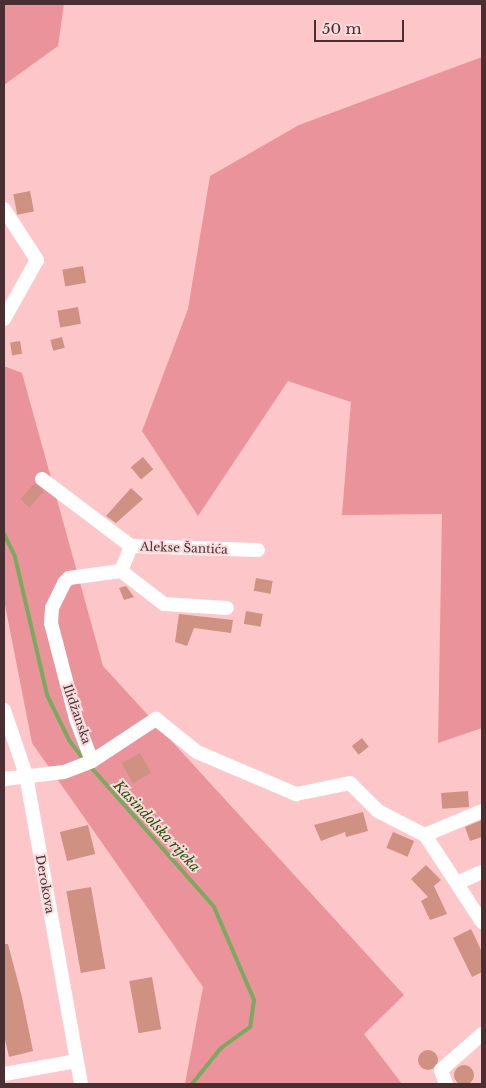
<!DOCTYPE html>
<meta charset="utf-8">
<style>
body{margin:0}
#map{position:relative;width:486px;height:1088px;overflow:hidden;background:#fdc7ca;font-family:"Libre Baskerville",serif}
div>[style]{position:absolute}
.green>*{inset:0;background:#ea939a}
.stream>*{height:4px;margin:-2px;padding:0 2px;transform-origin:2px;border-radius:2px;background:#7ba960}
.building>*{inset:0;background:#ce9182;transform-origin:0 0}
.round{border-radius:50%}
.street>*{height:14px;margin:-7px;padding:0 7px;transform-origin:7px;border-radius:7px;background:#fff}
span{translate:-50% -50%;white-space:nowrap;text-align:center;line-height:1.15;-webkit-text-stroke:4px #f8dcdd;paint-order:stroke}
.street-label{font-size:12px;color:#492f31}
.water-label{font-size:14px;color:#275200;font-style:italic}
.frame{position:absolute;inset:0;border:5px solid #492f31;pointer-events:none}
.scale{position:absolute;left:314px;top:20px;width:90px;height:22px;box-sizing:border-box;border:2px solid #492f31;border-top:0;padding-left:6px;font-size:15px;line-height:18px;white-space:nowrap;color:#492f31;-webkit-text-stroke:4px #f8dcdd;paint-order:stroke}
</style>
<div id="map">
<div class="green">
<div style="clip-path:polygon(4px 4px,64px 4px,58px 46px,4px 85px)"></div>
<div style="clip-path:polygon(482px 57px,482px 728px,438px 743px,442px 514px,342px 515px,351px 402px,288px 381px,198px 516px,142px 431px,188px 309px,210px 176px,299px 125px)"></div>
<div style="clip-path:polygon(4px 366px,22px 373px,103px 666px,404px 995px,364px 1034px,402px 1084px,185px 1084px,203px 987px,32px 743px,4px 600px)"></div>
</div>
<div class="stream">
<div style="left:4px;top:534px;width:25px;rotate:64deg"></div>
<div style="left:15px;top:557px;width:142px;rotate:76.9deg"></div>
<div style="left:47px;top:695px;width:50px;rotate:63.9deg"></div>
<div style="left:69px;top:740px;width:25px;rotate:53deg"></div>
<div style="left:89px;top:765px;width:189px;rotate:48.6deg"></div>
<div style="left:214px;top:907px;width:101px;rotate:66.7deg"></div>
<div style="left:254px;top:1000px;width:27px;rotate:98deg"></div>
<div style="left:250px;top:1027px;width:36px;rotate:144deg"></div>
<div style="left:221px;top:1048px;width:46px;rotate:128.9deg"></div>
</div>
<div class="building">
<div style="left:30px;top:191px;width:21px;height:17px;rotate:79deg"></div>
<div style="left:83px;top:266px;width:17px;height:21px;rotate:80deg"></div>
<div style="left:78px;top:307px;width:17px;height:21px;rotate:80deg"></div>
<div style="left:62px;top:337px;width:11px;height:12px;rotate:75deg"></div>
<div style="left:20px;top:341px;width:13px;height:10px;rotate:81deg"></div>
<div style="left:143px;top:457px;width:16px;height:16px;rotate:50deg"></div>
<div style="left:35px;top:483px;width:12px;height:22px;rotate:42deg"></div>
<div style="clip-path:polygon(131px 488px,143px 499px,116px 523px,106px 516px)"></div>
<div style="left:256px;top:578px;width:17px;height:13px;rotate:10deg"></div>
<div style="clip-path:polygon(126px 586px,134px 597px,124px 600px,119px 588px)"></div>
<div style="left:246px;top:611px;width:17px;height:13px;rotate:10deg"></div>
<div style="clip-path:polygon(179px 614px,233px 620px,231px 633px,194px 628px,187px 646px,175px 642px)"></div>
<div style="left:362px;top:738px;width:11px;height:13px;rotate:52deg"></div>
<div style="left:140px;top:753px;width:23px;height:21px;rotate:61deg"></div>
<div style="left:468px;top:791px;width:16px;height:27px;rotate:86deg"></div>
<div style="clip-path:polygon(363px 812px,368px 831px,346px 837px,345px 832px,321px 841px,314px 825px)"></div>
<div style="clip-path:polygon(482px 820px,482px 837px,470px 841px,465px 827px)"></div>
<div style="left:88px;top:825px;width:30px;height:29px;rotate:76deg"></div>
<div style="left:393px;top:832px;width:23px;height:17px;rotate:23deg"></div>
<div style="clip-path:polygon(426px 865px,441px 880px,434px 886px,447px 914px,430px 920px,421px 901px,428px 897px,411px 879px)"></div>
<div style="left:91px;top:887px;width:83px;height:25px;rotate:80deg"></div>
<div style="clip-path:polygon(471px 929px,482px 952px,482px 972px,472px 977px,453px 938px)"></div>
<div style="clip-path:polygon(4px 944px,8px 944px,22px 997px,33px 1051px,9px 1057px,4px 1035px)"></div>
<div style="left:152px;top:977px;width:53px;height:23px;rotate:80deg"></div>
<div class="round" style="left:418px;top:1050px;width:20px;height:20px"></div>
<div class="round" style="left:454px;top:1065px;width:20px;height:20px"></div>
</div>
<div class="street">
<div style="left:4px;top:209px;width:61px;rotate:57.1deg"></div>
<div style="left:37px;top:260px;width:68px;rotate:119.2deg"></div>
<div style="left:42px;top:479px;width:111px;rotate:37deg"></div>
<div style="left:131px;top:546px;width:127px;rotate:1.8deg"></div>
<div style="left:121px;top:571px;width:27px;rotate:-68deg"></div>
<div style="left:4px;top:710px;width:69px;rotate:71.3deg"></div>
<div style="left:26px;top:775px;width:314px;rotate:79.9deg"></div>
<div style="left:92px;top:761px;width:45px;rotate:-110.9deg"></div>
<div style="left:76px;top:719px;width:99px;rotate:-104.6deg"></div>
<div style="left:51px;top:623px;width:15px;rotate:-86deg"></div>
<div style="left:52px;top:608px;width:28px;rotate:-64deg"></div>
<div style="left:64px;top:583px;width:7px;rotate:-45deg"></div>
<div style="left:69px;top:578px;width:52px;rotate:-7.7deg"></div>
<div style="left:121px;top:571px;width:54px;rotate:37.5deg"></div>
<div style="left:164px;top:604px;width:63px;rotate:3.6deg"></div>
<div style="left:4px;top:779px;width:60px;rotate:-6.7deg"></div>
<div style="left:64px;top:772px;width:30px;rotate:-21deg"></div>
<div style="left:92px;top:761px;width:77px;rotate:-33.3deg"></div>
<div style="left:156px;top:719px;width:53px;rotate:38.8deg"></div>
<div style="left:197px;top:752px;width:108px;rotate:23deg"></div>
<div style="left:296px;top:794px;width:55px;rotate:-11.5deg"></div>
<div style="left:350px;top:783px;width:40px;rotate:45deg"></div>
<div style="left:378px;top:811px;width:53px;rotate:27.1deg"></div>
<div style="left:425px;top:835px;width:104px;rotate:56.8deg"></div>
<div style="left:425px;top:835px;width:62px;rotate:-22.8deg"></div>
<div style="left:457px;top:883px;width:27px;rotate:-24deg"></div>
<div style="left:4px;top:1074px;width:73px;rotate:-10.2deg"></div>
<div style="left:446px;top:1084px;width:15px;rotate:-110deg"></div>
<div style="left:441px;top:1070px;width:55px;rotate:-41.3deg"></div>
</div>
<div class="street-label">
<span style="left:184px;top:548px;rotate:2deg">Alekse Šantića</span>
<span style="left:77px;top:714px;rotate:71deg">Ilidžanska</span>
<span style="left:45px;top:884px;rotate:80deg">Derokova</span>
</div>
<div class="water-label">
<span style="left:157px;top:826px;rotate:47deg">Kasindolska rijeka</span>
</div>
<div class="frame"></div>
<div class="scale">50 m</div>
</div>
